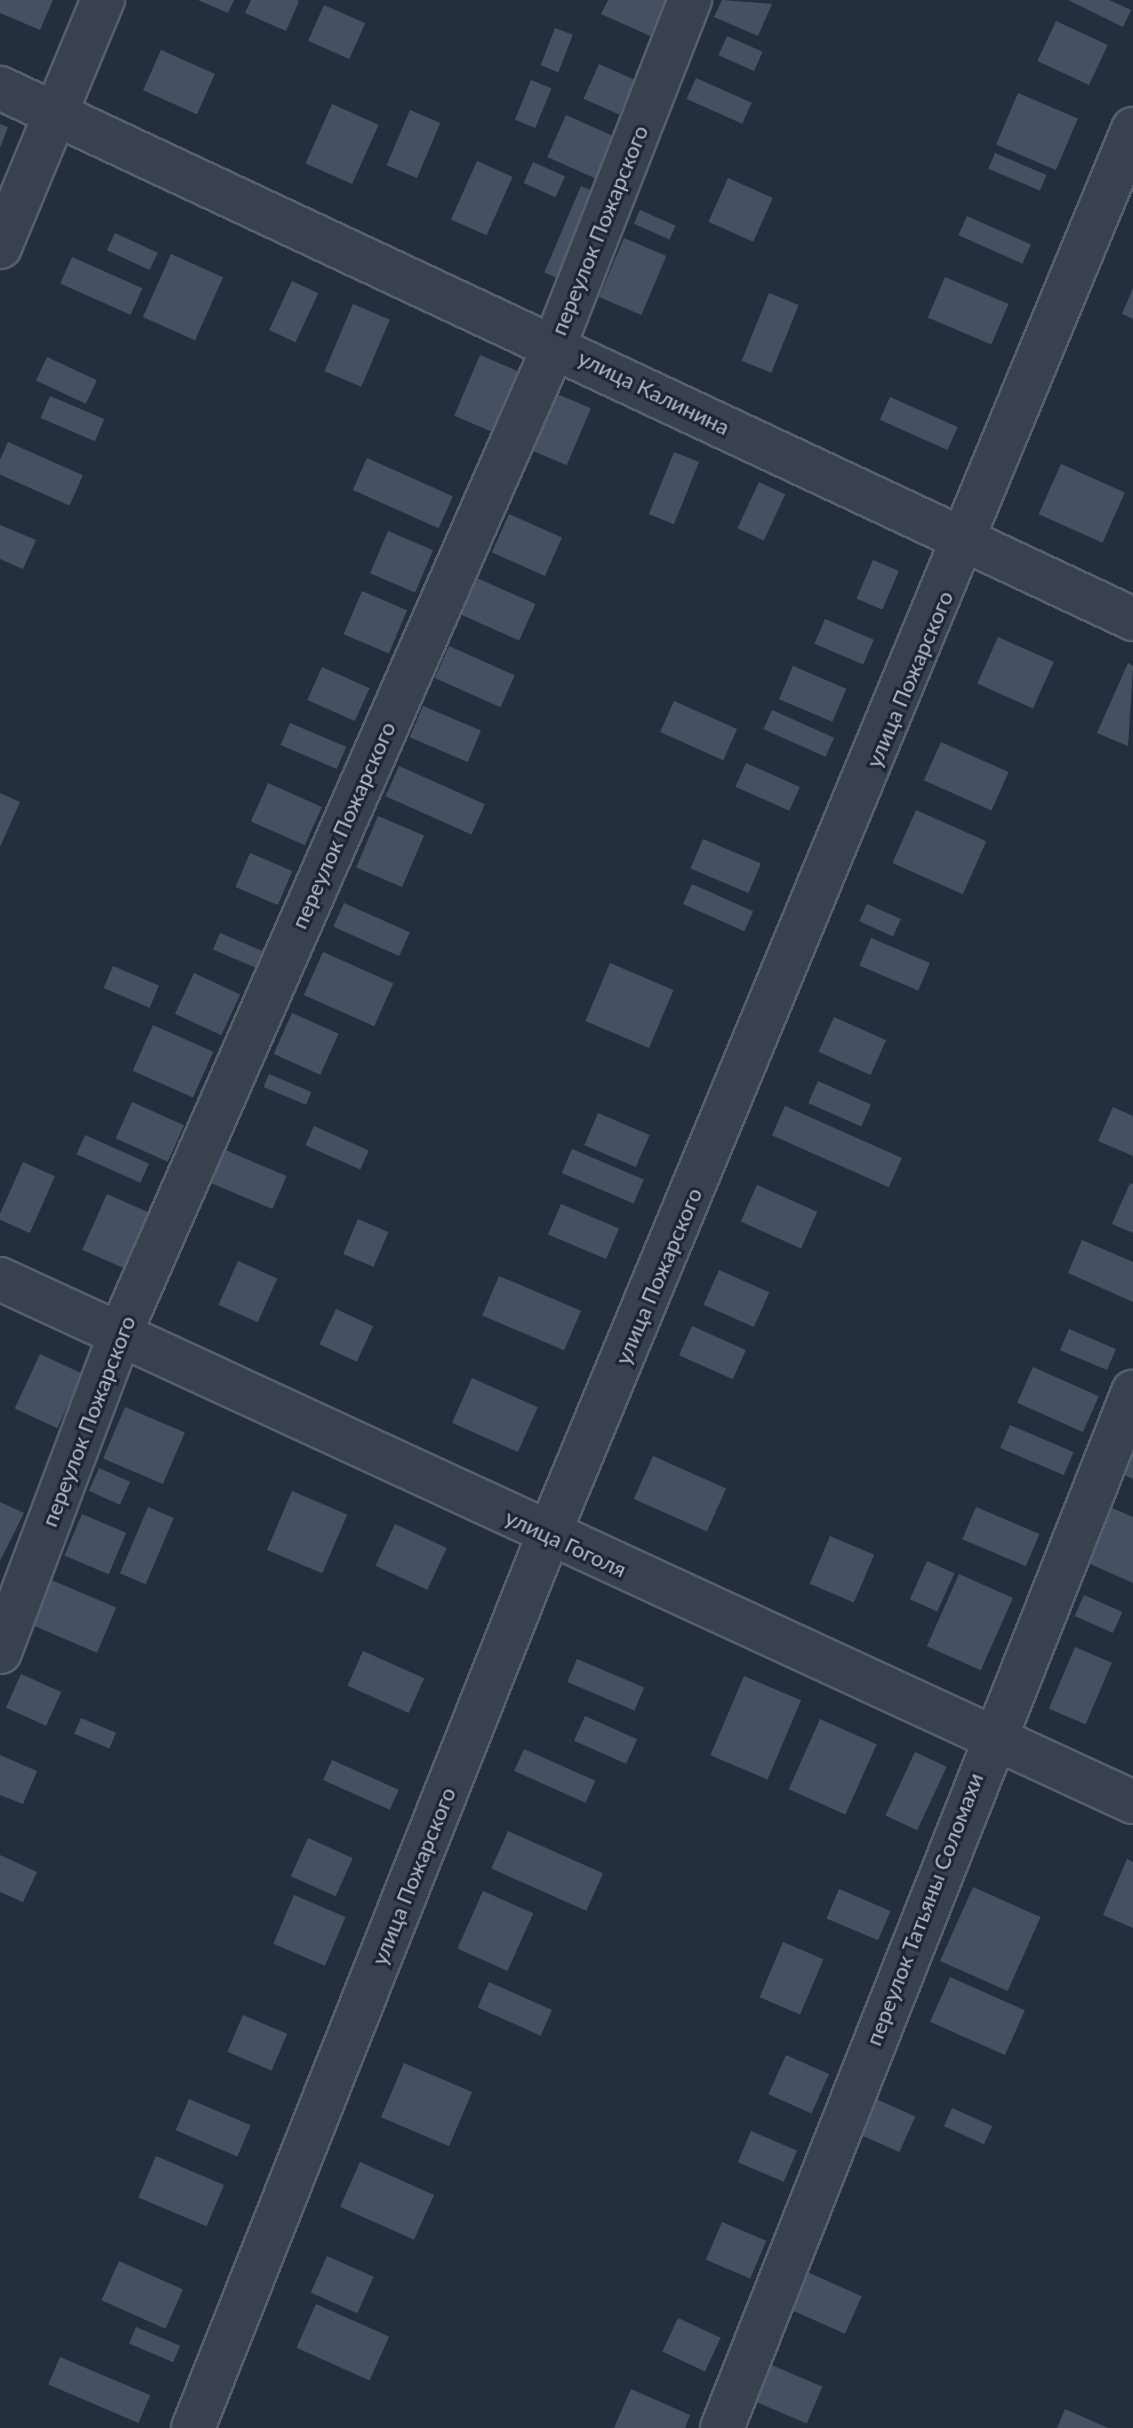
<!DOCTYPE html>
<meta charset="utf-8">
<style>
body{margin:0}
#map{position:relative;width:1133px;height:2428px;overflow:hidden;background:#242f3e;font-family:Lato,sans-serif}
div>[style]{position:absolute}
.building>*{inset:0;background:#455162;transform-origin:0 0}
.roads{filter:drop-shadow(2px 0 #565f6c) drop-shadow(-2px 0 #565f6c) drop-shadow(0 2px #565f6c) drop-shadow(0 -2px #565f6c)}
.street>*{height:42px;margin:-21px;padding:0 21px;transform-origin:21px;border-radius:21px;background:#38414e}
span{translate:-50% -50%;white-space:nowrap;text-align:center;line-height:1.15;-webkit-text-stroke:6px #1d2633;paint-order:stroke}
.street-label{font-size:22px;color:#b4bcc9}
</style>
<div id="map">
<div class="building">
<div style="clip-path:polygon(0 0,53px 0,40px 30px,0 13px)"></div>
<div style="clip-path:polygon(198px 0,234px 0,228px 13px)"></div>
<div style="clip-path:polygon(251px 0,296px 0,299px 1px,286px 31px,245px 13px)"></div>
<div style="clip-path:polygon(608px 0,665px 0,672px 3px,657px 39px,601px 14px)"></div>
<div style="clip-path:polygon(722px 0,772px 4px,758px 36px,714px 17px)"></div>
<div style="clip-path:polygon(1068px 0,1109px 0,1131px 10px,1123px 27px)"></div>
<div style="left:324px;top:5px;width:45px;height:39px;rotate:24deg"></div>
<div style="left:1056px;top:21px;width:57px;height:44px;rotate:25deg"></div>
<div style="left:555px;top:28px;width:19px;height:40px;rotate:21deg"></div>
<div style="left:727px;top:36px;width:39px;height:21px;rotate:24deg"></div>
<div style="left:161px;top:50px;width:59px;height:44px;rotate:24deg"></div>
<div style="left:599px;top:64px;width:39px;height:38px;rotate:24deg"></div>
<div style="left:696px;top:78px;width:61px;height:23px;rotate:24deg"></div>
<div style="left:531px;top:80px;width:22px;height:43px;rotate:22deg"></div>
<div style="left:1018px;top:93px;width:65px;height:56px;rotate:23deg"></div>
<div style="left:332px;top:104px;width:51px;height:65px;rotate:24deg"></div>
<div style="left:410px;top:110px;width:33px;height:60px;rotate:23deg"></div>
<div style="left:566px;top:115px;width:56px;height:46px;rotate:24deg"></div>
<div style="clip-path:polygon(0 124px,8px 127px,0 148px)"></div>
<div style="left:995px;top:153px;width:56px;height:17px;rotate:23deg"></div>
<div style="left:477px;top:161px;width:39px;height:64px;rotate:24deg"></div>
<div style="left:533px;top:162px;width:35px;height:23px;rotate:24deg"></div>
<div style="left:728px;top:178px;width:49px;height:48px;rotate:24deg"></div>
<div style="left:581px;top:186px;width:23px;height:94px;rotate:23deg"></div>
<div style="left:640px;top:210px;width:39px;height:15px;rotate:24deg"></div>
<div style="left:967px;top:216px;width:70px;height:21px;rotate:24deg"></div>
<div style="left:115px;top:233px;width:47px;height:19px;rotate:25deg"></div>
<div style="left:624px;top:238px;width:46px;height:64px;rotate:23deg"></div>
<div style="left:171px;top:254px;width:57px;height:69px;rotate:24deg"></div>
<div style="left:72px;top:257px;width:77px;height:29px;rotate:24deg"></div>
<div style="left:945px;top:277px;width:69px;height:44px;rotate:23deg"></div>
<div style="left:292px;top:281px;width:29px;height:54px;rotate:25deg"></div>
<div style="clip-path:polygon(1133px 288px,1133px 319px,1122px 314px)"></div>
<div style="left:769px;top:293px;width:32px;height:73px;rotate:22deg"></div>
<div style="left:353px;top:304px;width:40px;height:73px;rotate:23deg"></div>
<div style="left:480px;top:355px;width:41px;height:66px;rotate:23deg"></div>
<div style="left:47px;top:357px;width:55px;height:26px;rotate:25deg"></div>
<div style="left:555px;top:393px;width:39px;height:62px;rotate:23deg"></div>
<div style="left:50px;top:396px;width:59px;height:24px;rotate:23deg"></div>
<div style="left:890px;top:397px;width:74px;height:25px;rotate:24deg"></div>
<div style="left:8px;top:442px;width:82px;height:33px;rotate:24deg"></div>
<div style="left:674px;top:452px;width:27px;height:67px;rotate:22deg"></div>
<div style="left:367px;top:458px;width:94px;height:35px;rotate:24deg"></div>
<div style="left:1061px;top:464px;width:70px;height:55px;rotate:24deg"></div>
<div style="left:759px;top:482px;width:29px;height:51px;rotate:25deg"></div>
<div style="left:509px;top:514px;width:58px;height:42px;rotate:24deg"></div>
<div style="clip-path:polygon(0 525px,36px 540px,23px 569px,0 559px)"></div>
<div style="left:388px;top:531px;width:49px;height:46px;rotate:23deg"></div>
<div style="left:873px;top:560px;width:28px;height:42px;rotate:23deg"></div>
<div style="left:477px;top:578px;width:64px;height:40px;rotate:24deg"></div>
<div style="left:362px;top:591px;width:49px;height:47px;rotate:23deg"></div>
<div style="left:825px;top:619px;width:53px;height:27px;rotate:23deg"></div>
<div style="left:998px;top:637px;width:61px;height:51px;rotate:24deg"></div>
<div style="left:449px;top:646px;width:72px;height:35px;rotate:24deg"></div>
<div style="clip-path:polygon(1128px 663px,1133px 666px,1128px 746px,1097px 733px)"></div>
<div style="left:793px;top:666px;width:58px;height:36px;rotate:23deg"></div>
<div style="left:322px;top:667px;width:52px;height:36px;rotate:24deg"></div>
<div style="left:674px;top:701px;width:69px;height:34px;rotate:24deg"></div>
<div style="left:423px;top:706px;width:63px;height:34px;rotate:23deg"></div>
<div style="left:772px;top:710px;width:68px;height:21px;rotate:24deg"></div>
<div style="left:290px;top:723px;width:61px;height:24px;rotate:23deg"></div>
<div style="left:941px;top:742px;width:74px;height:42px;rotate:24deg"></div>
<div style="left:746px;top:763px;width:59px;height:26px;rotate:24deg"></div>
<div style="left:399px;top:766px;width:94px;height:33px;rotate:24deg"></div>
<div style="left:268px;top:783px;width:59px;height:42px;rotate:24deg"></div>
<div style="clip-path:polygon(0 793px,20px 802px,0 847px)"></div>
<div style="left:916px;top:810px;width:77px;height:58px;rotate:24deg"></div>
<div style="left:378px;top:816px;width:50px;height:56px;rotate:23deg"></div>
<div style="left:703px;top:839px;width:63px;height:32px;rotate:23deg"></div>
<div style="left:250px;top:853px;width:46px;height:37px;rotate:23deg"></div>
<div style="left:692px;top:884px;width:67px;height:22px;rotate:24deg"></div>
<div style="left:344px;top:903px;width:72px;height:26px;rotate:24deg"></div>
<div style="left:867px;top:904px;width:37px;height:19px;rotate:24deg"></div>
<div style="left:220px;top:933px;width:46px;height:18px;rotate:23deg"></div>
<div style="left:871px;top:938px;width:64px;height:30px;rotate:23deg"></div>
<div style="left:323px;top:952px;width:77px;height:47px;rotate:24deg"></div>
<div style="left:610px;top:963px;width:69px;height:63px;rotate:23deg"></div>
<div style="left:113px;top:966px;width:50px;height:24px;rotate:23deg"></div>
<div style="left:194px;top:973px;width:51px;height:45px;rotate:25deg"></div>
<div style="left:292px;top:1013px;width:51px;height:45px;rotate:24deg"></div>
<div style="left:834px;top:1017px;width:57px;height:38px;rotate:24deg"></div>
<div style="left:153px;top:1025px;width:66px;height:50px;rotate:24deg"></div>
<div style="left:269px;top:1074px;width:46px;height:14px;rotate:23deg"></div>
<div style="left:818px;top:1081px;width:58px;height:24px;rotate:24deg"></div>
<div style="left:132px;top:1102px;width:57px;height:40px;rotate:24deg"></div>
<div style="left:785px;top:1106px;width:128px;height:32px;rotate:24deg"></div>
<div style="clip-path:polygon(1113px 1107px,1133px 1116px,1133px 1156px,1098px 1141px)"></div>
<div style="left:598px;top:1113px;width:56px;height:35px;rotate:23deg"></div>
<div style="left:314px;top:1126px;width:60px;height:21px;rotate:24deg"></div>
<div style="left:85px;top:1135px;width:70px;height:21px;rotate:24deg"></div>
<div style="left:223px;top:1149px;width:69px;height:36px;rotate:23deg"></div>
<div style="left:572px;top:1149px;width:78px;height:26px;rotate:23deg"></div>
<div style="left:23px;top:1162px;width:35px;height:62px;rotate:24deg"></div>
<div style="clip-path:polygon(1130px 1183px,1133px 1184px,1133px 1233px,1112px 1224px)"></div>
<div style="left:757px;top:1185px;width:66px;height:40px;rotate:24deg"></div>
<div style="left:107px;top:1194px;width:47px;height:61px;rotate:24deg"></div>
<div style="left:561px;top:1204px;width:63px;height:33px;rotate:23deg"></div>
<div style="left:358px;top:1219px;width:33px;height:38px;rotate:23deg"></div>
<div style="clip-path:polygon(1082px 1240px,1133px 1262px,1133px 1302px,1068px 1273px)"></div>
<div style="left:238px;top:1261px;width:43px;height:48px;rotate:24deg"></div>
<div style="left:719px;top:1270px;width:55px;height:38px;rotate:24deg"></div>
<div style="left:499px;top:1276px;width:89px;height:43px;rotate:23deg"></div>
<div style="left:336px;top:1309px;width:41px;height:39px;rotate:25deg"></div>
<div style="left:692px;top:1326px;width:59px;height:32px;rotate:24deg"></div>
<div style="left:1069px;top:1329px;width:51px;height:23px;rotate:23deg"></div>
<div style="left:40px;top:1354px;width:47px;height:60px;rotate:25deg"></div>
<div style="left:1033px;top:1367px;width:72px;height:39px;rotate:24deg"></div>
<div style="left:472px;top:1378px;width:72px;height:49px;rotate:24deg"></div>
<div style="left:125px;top:1407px;width:65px;height:56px;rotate:23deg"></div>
<div style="left:1010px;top:1425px;width:69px;height:25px;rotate:23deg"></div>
<div style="clip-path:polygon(1133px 1443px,1133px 1479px,1120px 1473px)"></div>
<div style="left:653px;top:1456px;width:80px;height:47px;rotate:24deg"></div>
<div style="left:99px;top:1468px;width:34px;height:25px;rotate:24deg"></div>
<div style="left:292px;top:1491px;width:60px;height:64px;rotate:23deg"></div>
<div style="clip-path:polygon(0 1502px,24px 1513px,0 1561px)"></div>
<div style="left:148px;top:1507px;width:28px;height:72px;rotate:23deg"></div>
<div style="left:976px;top:1507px;width:69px;height:35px;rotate:23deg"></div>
<div style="clip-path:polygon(1112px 1508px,1133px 1517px,1133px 1583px,1088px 1563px)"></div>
<div style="left:82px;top:1514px;width:48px;height:45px;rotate:23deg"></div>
<div style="left:395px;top:1524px;width:57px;height:46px;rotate:25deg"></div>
<div style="left:830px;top:1536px;width:48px;height:52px;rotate:23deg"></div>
<div style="left:927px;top:1561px;width:30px;height:42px;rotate:24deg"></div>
<div style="left:959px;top:1574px;width:59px;height:79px;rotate:24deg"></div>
<div style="left:49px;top:1579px;width:73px;height:49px;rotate:23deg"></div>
<div style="left:1084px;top:1595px;width:42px;height:23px;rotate:24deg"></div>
<div style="left:1075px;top:1647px;width:40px;height:67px;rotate:23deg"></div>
<div style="left:363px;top:1651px;width:67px;height:38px;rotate:24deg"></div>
<div style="left:577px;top:1659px;width:73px;height:25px;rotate:23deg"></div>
<div style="left:21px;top:1674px;width:44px;height:37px;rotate:24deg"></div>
<div style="left:744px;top:1676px;width:62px;height:86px;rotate:23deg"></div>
<div style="left:585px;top:1716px;width:57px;height:27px;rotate:24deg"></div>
<div style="left:81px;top:1718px;width:38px;height:17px;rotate:23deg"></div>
<div style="left:820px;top:1719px;width:62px;height:77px;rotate:24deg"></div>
<div style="left:524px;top:1749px;width:78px;height:24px;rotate:24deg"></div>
<div style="left:915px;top:1752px;width:35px;height:70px;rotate:25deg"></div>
<div style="clip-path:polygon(0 1755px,37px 1771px,23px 1804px,0 1795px)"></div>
<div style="left:332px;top:1760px;width:73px;height:22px;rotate:24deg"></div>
<div style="left:508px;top:1831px;width:104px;height:41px;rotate:24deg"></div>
<div style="left:308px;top:1838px;width:49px;height:42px;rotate:24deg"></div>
<div style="clip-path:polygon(0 1855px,37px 1872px,23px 1902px,0 1892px)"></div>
<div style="clip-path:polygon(1127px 1859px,1133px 1862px,1133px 1928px,1103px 1915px)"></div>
<div style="left:973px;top:1887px;width:74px;height:81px;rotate:24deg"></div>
<div style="left:839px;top:1889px;width:56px;height:32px;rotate:23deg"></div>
<div style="left:483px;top:1891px;width:55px;height:63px;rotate:24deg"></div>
<div style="left:294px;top:1895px;width:56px;height:53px;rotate:23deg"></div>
<div style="left:783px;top:1942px;width:44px;height:60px;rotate:23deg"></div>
<div style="left:950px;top:1977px;width:82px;height:49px;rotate:24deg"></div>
<div style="left:489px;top:1982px;width:69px;height:28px;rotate:24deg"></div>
<div style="left:243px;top:2015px;width:48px;height:40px;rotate:23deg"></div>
<div style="left:786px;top:2055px;width:47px;height:43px;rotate:24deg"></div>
<div style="left:404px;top:2063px;width:74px;height:59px;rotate:23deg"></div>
<div style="left:189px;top:2099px;width:67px;height:34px;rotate:23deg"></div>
<div style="left:876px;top:2099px;width:43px;height:39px;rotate:24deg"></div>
<div style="left:952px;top:2108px;width:44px;height:20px;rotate:24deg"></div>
<div style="left:751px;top:2131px;width:50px;height:34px;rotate:23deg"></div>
<div style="left:156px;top:2156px;width:74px;height:45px;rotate:23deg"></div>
<div style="left:360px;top:2162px;width:81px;height:49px;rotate:24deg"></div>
<div style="left:722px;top:2222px;width:48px;height:41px;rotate:23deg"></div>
<div style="left:327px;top:2256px;width:51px;height:40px;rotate:24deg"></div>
<div style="left:119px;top:2261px;width:70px;height:43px;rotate:24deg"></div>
<div style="left:805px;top:2271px;width:62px;height:41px;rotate:24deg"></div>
<div style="left:316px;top:2304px;width:80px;height:48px;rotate:24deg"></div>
<div style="left:678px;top:2318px;width:47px;height:37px;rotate:25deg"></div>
<div style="left:136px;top:2327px;width:48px;height:18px;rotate:23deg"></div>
<div style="left:60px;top:2357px;width:98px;height:30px;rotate:23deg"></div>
<div style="left:769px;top:2364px;width:58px;height:40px;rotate:23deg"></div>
<div style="clip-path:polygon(631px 2389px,690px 2415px,685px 2428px,614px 2428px)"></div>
<div style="clip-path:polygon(1065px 2409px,1108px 2428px,1057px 2428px)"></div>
</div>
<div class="roads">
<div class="street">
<div style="left:0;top:88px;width:1251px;rotate:25.11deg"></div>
<div style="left:0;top:247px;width:268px;rotate:-67.4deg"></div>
<div style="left:0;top:1279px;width:1248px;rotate:24.78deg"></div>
<div style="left:0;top:1652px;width:343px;rotate:-69.3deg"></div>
<div style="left:121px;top:1331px;width:1078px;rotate:-66.26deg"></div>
<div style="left:555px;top:344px;width:370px;rotate:-68.6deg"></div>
<div style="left:193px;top:2428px;width:960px;rotate:-68.3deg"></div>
<div style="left:548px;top:1536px;width:1524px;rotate:-67.42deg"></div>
<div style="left:722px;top:2428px;width:1115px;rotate:-68.36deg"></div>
</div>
</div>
<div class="street-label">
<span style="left:599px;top:230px;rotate:-68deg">переулок Пожарского</span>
<span style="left:654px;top:392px;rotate:26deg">улица Калинина</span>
<span style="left:909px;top:679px;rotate:-67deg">улица Пожарского</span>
<span style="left:343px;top:825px;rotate:-66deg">переулок Пожарского</span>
<span style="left:658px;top:1276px;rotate:-67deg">улица Пожарского</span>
<span style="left:88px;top:1421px;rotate:-69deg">переулок Пожарского</span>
<span style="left:566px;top:1543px;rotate:25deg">улица Гоголя</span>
<span style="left:413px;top:1876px;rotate:-68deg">улица Пожарского</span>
<span style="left:924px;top:1909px;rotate:-69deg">переулок Татьяны Соломахи</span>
</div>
</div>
